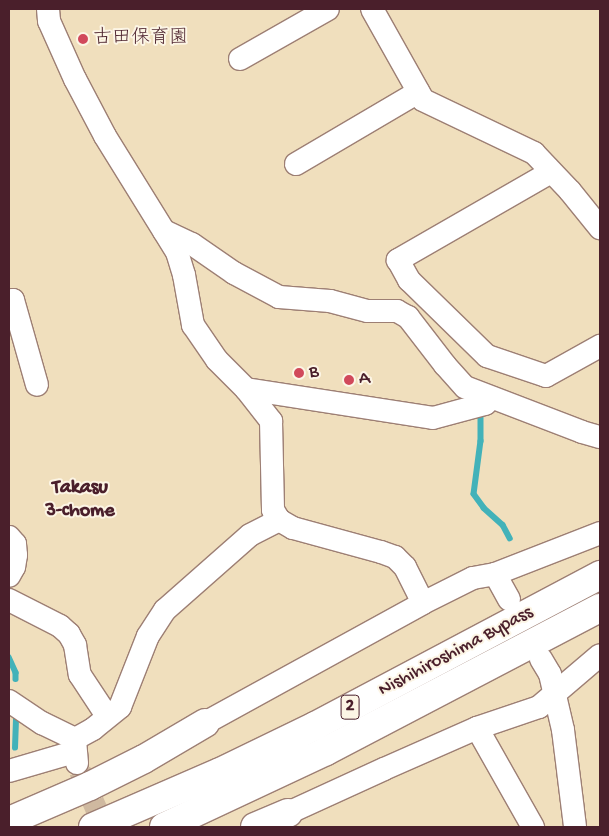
<!DOCTYPE html>
<meta charset="utf-8">
<style>
body{margin:0}
#map{position:relative;width:609px;height:836px;overflow:hidden;background:#f0dfbd;font-family:"Gochi Hand","Klee One",sans-serif}
div>[style]{position:absolute}
.stream>*{height:5.5px;margin:-2.75px;padding:0 2.75px;transform-origin:2.75px;border-radius:2.75px;background:#42b2b9}
.minor-tunnel>*{height:22px;margin-top:-11px;transform-origin:0;background:repeating-linear-gradient(90deg,#cfb9a0 0 22px,transparent 0 33px)}
.roads{filter:drop-shadow(1px 0 #9d7f74) drop-shadow(-1px 0 #9d7f74) drop-shadow(0 1px #9d7f74) drop-shadow(0 -1px #9d7f74)}
.minor>*{height:22px;margin:-11px;padding:0 11px;transform-origin:11px;border-radius:11px;background:#fff}
.highway>*{height:28px;margin:-14px;padding:0 14px;transform-origin:14px;border-radius:14px;background:#fff}
.dots>*{width:14px;height:14px;translate:-50% -50%;box-sizing:border-box;border:2px solid #fcf5e5;border-radius:50%}
span{translate:-50% -50%;white-space:nowrap;text-align:center;line-height:1.15;-webkit-text-stroke:4px #fcf5e5;paint-order:stroke}
.shield-label span{padding:1px 4px;background:#fcf5e5;border:1px solid;border-radius:4px;-webkit-text-stroke-width:0}
.shield-label{font-size:18px;color:#4a1f2b;font-weight:700}
.poi-label{font-size:19px;color:#4a1f2b}
.left{translate:0 -50%;text-align:left}
.street-label{font-size:19px;color:#4a1f2b}
.neighbourhood-label{font-size:20px;color:#4a1f2b;font-weight:700}
.frame{position:absolute;inset:0;border:10px solid #4a1f2b;pointer-events:none}
</style>
<div id="map">
<div class="stream">
<div style="left:481px;top:415px;width:26px;rotate:90deg"></div>
<div style="left:481px;top:441px;width:53px;rotate:97.5deg"></div>
<div style="left:474px;top:494px;width:17px;rotate:54deg"></div>
<div style="left:484px;top:508px;width:25px;rotate:42deg"></div>
<div style="left:503px;top:525px;width:15px;rotate:62deg"></div>
<div style="left:9px;top:657px;width:17px;rotate:66deg"></div>
<div style="left:16px;top:673px;width:6px;rotate:90deg"></div>
<div style="left:15px;top:748px;width:30px;rotate:-88deg"></div>
</div>
<div class="minor-tunnel">
<div style="left:80px;top:771px;width:61px;rotate:66.8deg"></div>
</div>
<div class="roads">
<div class="minor">
<div style="left:48px;top:9px;width:12px;rotate:85deg"></div>
<div style="left:49px;top:21px;width:64px;rotate:65.9deg"></div>
<div style="left:75px;top:79px;width:64px;rotate:62.2deg"></div>
<div style="left:105px;top:136px;width:137px;rotate:58.2deg"></div>
<div style="left:177px;top:252px;width:24px;rotate:73deg"></div>
<div style="left:184px;top:275px;width:51px;rotate:79.8deg"></div>
<div style="left:193px;top:325px;width:42px;rotate:55.6deg"></div>
<div style="left:217px;top:360px;width:41px;rotate:45deg"></div>
<div style="left:246px;top:389px;width:41px;rotate:52deg"></div>
<div style="left:271px;top:421px;width:89px;rotate:88.7deg"></div>
<div style="left:273px;top:510px;width:12px;rotate:59deg"></div>
<div style="left:279px;top:520px;width:16px;rotate:30deg"></div>
<div style="left:293px;top:528px;width:91px;rotate:15.3deg"></div>
<div style="left:381px;top:552px;width:15px;rotate:20deg"></div>
<div style="left:395px;top:557px;width:14px;rotate:45deg"></div>
<div style="left:405px;top:567px;width:40px;rotate:63.4deg"></div>
<div style="left:372px;top:9px;width:104px;rotate:60.7deg"></div>
<div style="left:423px;top:100px;width:123px;rotate:25.5deg"></div>
<div style="left:534px;top:153px;width:52px;rotate:46.5deg"></div>
<div style="left:570px;top:191px;width:48px;rotate:51deg"></div>
<div style="left:240px;top:59px;width:101px;rotate:-29.6deg"></div>
<div style="left:296px;top:164px;width:142px;rotate:-30.5deg"></div>
<div style="left:551px;top:172px;width:177px;rotate:150.1deg"></div>
<div style="left:398px;top:260px;width:23px;rotate:61deg"></div>
<div style="left:409px;top:280px;width:109px;rotate:44.3deg"></div>
<div style="left:487px;top:356px;width:62px;rotate:18.7deg"></div>
<div style="left:546px;top:376px;width:62px;rotate:-29.1deg"></div>
<div style="left:164px;top:231px;width:31px;rotate:25deg"></div>
<div style="left:192px;top:244px;width:51px;rotate:34.6deg"></div>
<div style="left:234px;top:273px;width:51px;rotate:28.1deg"></div>
<div style="left:279px;top:297px;width:51px;rotate:4.5deg"></div>
<div style="left:330px;top:301px;width:39px;rotate:15deg"></div>
<div style="left:368px;top:311px;width:29px"></div>
<div style="left:397px;top:311px;width:13px;rotate:29deg"></div>
<div style="left:408px;top:317px;width:61px;rotate:52.4deg"></div>
<div style="left:445px;top:365px;width:30px;rotate:48deg"></div>
<div style="left:465px;top:387px;width:125px;rotate:21deg"></div>
<div style="left:582px;top:432px;width:19px;rotate:16deg"></div>
<div style="left:9px;top:301px;width:4px;rotate:-14deg"></div>
<div style="left:13px;top:300px;width:88px;rotate:74.2deg"></div>
<div style="left:246px;top:389px;width:189px;rotate:8.8deg"></div>
<div style="left:433px;top:418px;width:54px;rotate:-15.1deg"></div>
<div style="left:485px;top:404px;width:9px;rotate:-41deg"></div>
<div style="left:9px;top:537px;width:9px;rotate:49deg"></div>
<div style="left:15px;top:544px;width:11px;rotate:85deg"></div>
<div style="left:16px;top:555px;width:12px;rotate:99deg"></div>
<div style="left:14px;top:567px;width:10px;rotate:119deg"></div>
<div style="left:495px;top:574px;width:29px;rotate:61deg"></div>
<div style="left:9px;top:600px;width:57px;rotate:27deg"></div>
<div style="left:60px;top:626px;width:12px;rotate:42deg"></div>
<div style="left:69px;top:634px;width:13px;rotate:61deg"></div>
<div style="left:75px;top:645px;width:30px;rotate:81deg"></div>
<div style="left:80px;top:675px;width:49px;rotate:56.6deg"></div>
<div style="left:541px;top:659px;width:17px;rotate:59deg"></div>
<div style="left:550px;top:674px;width:57px;rotate:76.9deg"></div>
<div style="left:563px;top:730px;width:98px;rotate:82.9deg"></div>
<div style="left:9px;top:701px;width:40px;rotate:34deg"></div>
<div style="left:42px;top:723px;width:37px;rotate:26deg"></div>
<div style="left:205px;top:723px;width:249px;rotate:-28.8deg"></div>
<div style="left:423px;top:603px;width:56px;rotate:-26.6deg"></div>
<div style="left:473px;top:578px;width:22px;rotate:-10deg"></div>
<div style="left:495px;top:574px;width:113px;rotate:-21.3deg"></div>
<div style="left:477px;top:728px;width:114px;rotate:60.5deg"></div>
<div style="left:77px;top:763px;width:24px;rotate:-95deg"></div>
<div style="left:75px;top:739px;width:21px;rotate:-29deg"></div>
<div style="left:93px;top:729px;width:35px;rotate:-39deg"></div>
<div style="left:120px;top:707px;width:76px;rotate:-68.5deg"></div>
<div style="left:148px;top:636px;width:31px;rotate:-57deg"></div>
<div style="left:165px;top:610px;width:113px;rotate:-41.4deg"></div>
<div style="left:250px;top:535px;width:33px;rotate:-27deg"></div>
<div style="left:9px;top:771px;width:68px;rotate:-16.3deg"></div>
<div style="left:278px;top:826px;width:16px;rotate:-52deg"></div>
<div style="left:288px;top:813px;width:106px;rotate:-24.6deg"></div>
<div style="left:384px;top:769px;width:102px;rotate:-23.8deg"></div>
<div style="left:477px;top:728px;width:65px;rotate:-18.7deg"></div>
<div style="left:539px;top:707px;width:80px;rotate:-40.4deg"></div>
</div>
<div class="highway">
<div style="left:9px;top:821px;width:88px;rotate:-23.4deg"></div>
<div style="left:90px;top:786px;width:60px;rotate:-26.6deg"></div>
<div style="left:144px;top:759px;width:71px;rotate:-30.5deg"></div>
<div style="left:93px;top:827px;width:138px;rotate:-23.4deg"></div>
<div style="left:220px;top:772px;width:106px;rotate:-25.8deg"></div>
<div style="left:315px;top:726px;width:323px;rotate:-27.9deg"></div>
<div style="left:164px;top:827px;width:179px;rotate:-25.1deg"></div>
<div style="left:326px;top:751px;width:309px;rotate:-27.6deg"></div>
<div style="left:255px;top:827px;width:36px;rotate:-23deg"></div>
</div>
</div>
<div class="dots">
<div style="left:83px;top:39px;background:#d1495b"></div>
<div style="left:299px;top:373px;background:#d1495b"></div>
<div style="left:349px;top:380px;background:#d1495b"></div>
</div>
<div class="shield-label">
<span style="left:350px;top:707px">2</span>
</div>
<div class="poi-label">
<span class="left" style="left:93px;top:39px">古田保育園</span>
<span class="left" style="left:309px;top:373px">B</span>
<span class="left" style="left:359px;top:380px">A</span>
</div>
<div class="street-label">
<span style="left:456px;top:652px;rotate:-28deg">Nishihiroshima Bypass</span>
</div>
<div class="neighbourhood-label">
<span style="left:80px;top:500px">Takasu<br>3-chome</span>
</div>
<div class="frame"></div>
</div>
